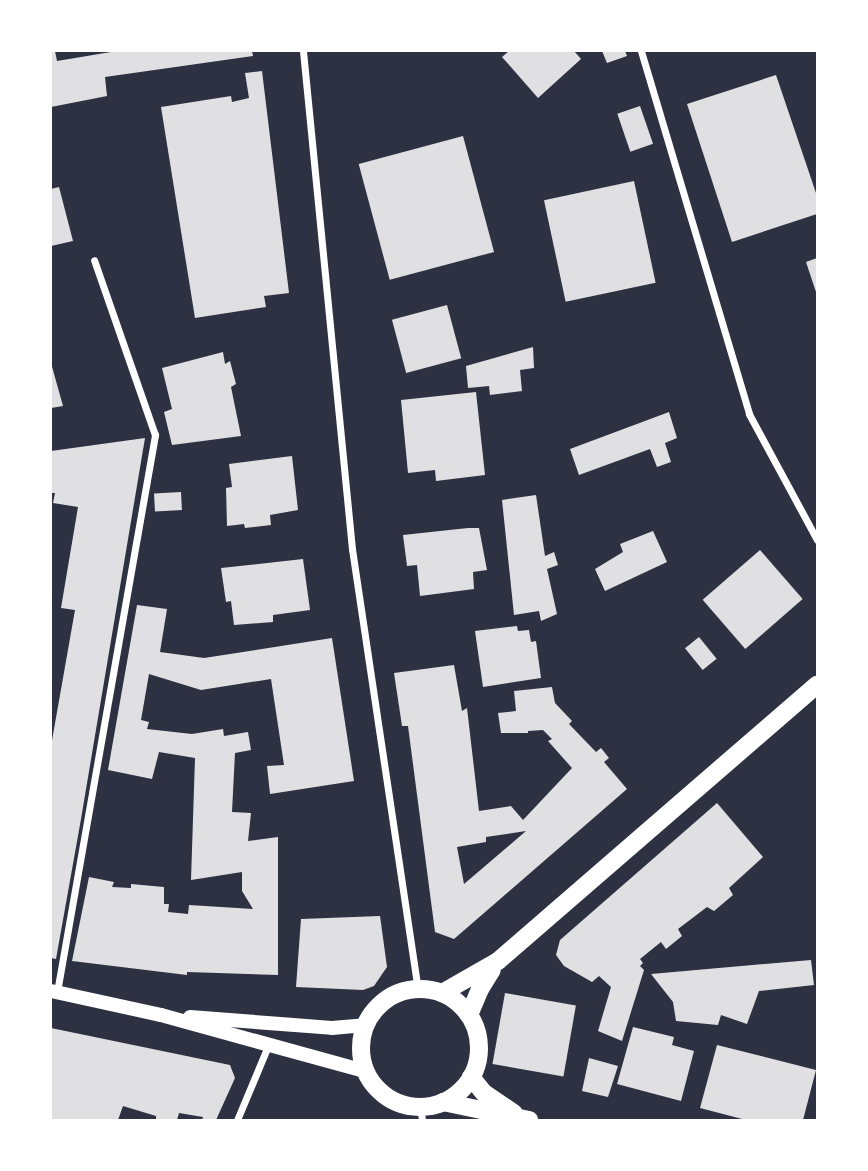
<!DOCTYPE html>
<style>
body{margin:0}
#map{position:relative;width:868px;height:1171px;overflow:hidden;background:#2d3142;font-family:Merriweather,serif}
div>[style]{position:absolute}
.building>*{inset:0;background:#e0e0e3;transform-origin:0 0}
.minor>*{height:7px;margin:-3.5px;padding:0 3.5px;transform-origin:3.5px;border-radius:3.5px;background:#fff}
.secondary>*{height:14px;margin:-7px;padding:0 7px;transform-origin:7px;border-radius:7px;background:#fff}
.primary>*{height:18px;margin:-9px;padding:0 9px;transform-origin:9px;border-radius:9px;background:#fff}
.primary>.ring{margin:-9px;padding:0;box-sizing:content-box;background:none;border:18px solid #fff;border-radius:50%}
span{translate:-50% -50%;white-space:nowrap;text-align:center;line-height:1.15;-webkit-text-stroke:7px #fff;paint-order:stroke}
.frame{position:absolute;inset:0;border:52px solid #fff;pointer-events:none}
</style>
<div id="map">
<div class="building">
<div style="clip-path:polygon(51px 51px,55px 51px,57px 61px,117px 51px,252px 51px,253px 56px,105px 77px,107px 96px,51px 107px)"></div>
<div style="clip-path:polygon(509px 51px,574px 51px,581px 59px,538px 98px,502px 57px)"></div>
<div style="clip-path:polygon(602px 51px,625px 51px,627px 56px,607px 63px)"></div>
<div style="clip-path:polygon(262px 71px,289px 293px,264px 296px,266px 307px,195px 318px,161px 107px,231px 96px,232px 102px,249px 98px,245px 73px)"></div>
<div style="clip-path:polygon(776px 75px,817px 196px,817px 214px,732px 242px,687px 104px)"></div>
<div style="left:640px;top:106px;width:40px;height:24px;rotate:71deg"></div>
<div style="left:463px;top:136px;width:120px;height:108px;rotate:75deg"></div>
<div style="left:634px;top:181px;width:104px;height:92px;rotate:78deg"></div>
<div style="clip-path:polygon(59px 187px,73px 241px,51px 246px,51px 189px)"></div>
<div style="clip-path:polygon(817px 258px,817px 295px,806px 262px)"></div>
<div style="left:447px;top:305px;width:55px;height:57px;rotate:75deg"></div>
<div style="clip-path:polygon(533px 347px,534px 368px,520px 370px,522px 391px,490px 395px,489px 386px,468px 388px,466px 366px)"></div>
<div style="clip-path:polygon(223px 352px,225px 364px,230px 361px,236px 384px,231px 387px,241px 436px,172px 445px,164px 412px,172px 409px,162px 368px)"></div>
<div style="clip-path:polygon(51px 363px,63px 406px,51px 408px)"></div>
<div style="clip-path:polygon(476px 392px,485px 475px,436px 481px,435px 470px,408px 473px,401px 400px)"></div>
<div style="clip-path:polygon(669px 412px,677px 438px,665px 443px,671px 462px,657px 467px,650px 449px,579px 475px,570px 449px)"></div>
<div style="clip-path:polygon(145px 438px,81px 819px,56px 959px,51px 958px,51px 746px,75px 610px,61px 608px,78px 507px,53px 503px,55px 493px,51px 493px,51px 451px)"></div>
<div style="clip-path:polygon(292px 456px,298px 510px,270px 515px,271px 525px,245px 528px,244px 524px,227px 526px,226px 488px,232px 487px,229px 464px)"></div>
<div style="left:181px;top:492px;width:18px;height:27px;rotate:87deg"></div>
<div style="clip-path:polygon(536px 495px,545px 556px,554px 552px,558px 565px,547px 569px,557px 614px,541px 621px,539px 611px,514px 615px,502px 500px)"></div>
<div style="clip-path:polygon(468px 528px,479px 528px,487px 570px,473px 572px,474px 589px,420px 596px,417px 565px,407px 566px,403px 535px)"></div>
<div style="clip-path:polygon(653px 531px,667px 562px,605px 591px,595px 569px,623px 552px,620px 544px)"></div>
<div style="left:760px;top:550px;width:65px;height:76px;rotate:49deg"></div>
<div style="clip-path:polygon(303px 559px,310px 610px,273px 615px,273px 622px,234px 625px,231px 601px,226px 602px,221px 568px)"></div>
<div style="clip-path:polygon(137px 605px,167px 609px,160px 652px,204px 658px,332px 638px,354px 781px,270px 794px,267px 766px,284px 765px,271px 679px,201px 690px,149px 674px,141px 720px,149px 722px,147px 729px,192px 734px,223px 729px,224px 736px,248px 732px,251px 750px,235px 753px,232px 812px,251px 813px,248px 841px,278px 837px,278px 975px,187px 972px,187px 975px,72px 961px,89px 877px,114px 882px,112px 887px,131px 888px,131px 884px,164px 887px,164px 904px,169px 904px,168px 912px,188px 914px,189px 905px,253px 909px,242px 891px,242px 872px,191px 880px,195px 758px,159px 752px,152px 779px,108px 770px)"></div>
<div style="clip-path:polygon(517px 626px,518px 631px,529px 630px,531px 642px,536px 641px,541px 678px,483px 687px,475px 631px)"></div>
<div style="left:699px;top:637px;width:28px;height:18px;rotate:51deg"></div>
<div style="clip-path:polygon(evenodd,454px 665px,462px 711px,467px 708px,479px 811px,511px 806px,523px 820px,572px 768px,548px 741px,552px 739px,543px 730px,528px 731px,528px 733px,501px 733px,498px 713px,516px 711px,514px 691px,552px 687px,555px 703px,572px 721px,569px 724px,596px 752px,601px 748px,609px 758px,604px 762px,627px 789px,454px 939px,435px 932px,408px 726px,402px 726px,394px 673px,454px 665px,526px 831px,464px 884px,457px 847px,486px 842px,486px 837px,526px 831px)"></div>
<div style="clip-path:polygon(717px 803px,763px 857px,729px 888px,733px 895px,714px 911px,707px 907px,678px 929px,682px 936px,666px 949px,661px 942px,640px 959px,643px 963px,640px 966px,644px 970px,622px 1041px,598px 1031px,611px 987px,599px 976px,592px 982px,564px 966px,556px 955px,560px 940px)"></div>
<div style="clip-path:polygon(380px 916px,387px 967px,374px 986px,363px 990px,296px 987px,301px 919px)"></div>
<div style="clip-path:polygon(811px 960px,814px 985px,759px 991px,747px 1024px,721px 1015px,718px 1025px,676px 1021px,673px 1002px,651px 974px)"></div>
<div style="left:505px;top:993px;width:72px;height:72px;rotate:10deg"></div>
<div style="clip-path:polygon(633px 1027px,674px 1037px,672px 1045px,694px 1051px,681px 1101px,617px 1084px)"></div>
<div style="clip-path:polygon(51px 1028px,230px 1065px,235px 1078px,216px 1120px,202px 1120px,203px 1117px,179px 1113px,177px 1120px,156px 1120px,156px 1116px,123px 1106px,118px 1120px,51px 1120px)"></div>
<div style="clip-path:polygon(717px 1045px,816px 1070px,803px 1120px,746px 1120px,700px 1108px)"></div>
<div style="clip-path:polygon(589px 1058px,618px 1066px,608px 1097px,582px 1091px)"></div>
</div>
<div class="minor">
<div style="left:303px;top:51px;width:500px;rotate:84.38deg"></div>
<div style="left:352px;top:549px;width:445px;rotate:81.5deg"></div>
<div style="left:641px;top:51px;width:379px;rotate:73.4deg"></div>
<div style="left:749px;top:414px;width:143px;rotate:61.6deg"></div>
<div style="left:57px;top:992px;width:566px;rotate:-80.02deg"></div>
<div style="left:155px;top:435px;width:185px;rotate:-109.2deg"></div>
<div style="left:420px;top:1107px;width:13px;rotate:81deg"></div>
<div style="left:237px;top:1120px;width:80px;rotate:-67.3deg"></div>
</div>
<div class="secondary">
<div style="left:51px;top:991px;width:113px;rotate:12.3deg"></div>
<div style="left:161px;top:1015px;width:212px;rotate:15.4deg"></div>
<div style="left:190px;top:1017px;width:142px;rotate:4.4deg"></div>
<div style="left:332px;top:1028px;width:33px;rotate:-5deg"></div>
</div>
<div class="primary">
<div class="ring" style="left:361px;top:989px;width:100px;height:100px"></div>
<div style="left:442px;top:993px;width:64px;rotate:-29.7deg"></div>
<div style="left:498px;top:961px;width:422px;rotate:-40.9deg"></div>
<div style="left:469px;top:1015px;width:28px;rotate:-67deg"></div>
<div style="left:480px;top:989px;width:22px;rotate:-58deg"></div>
<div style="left:471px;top:1077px;width:21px;rotate:51deg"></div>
<div style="left:484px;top:1093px;width:36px;rotate:34deg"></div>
<div style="left:443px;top:1102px;width:88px;rotate:11.8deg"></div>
</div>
<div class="frame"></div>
</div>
